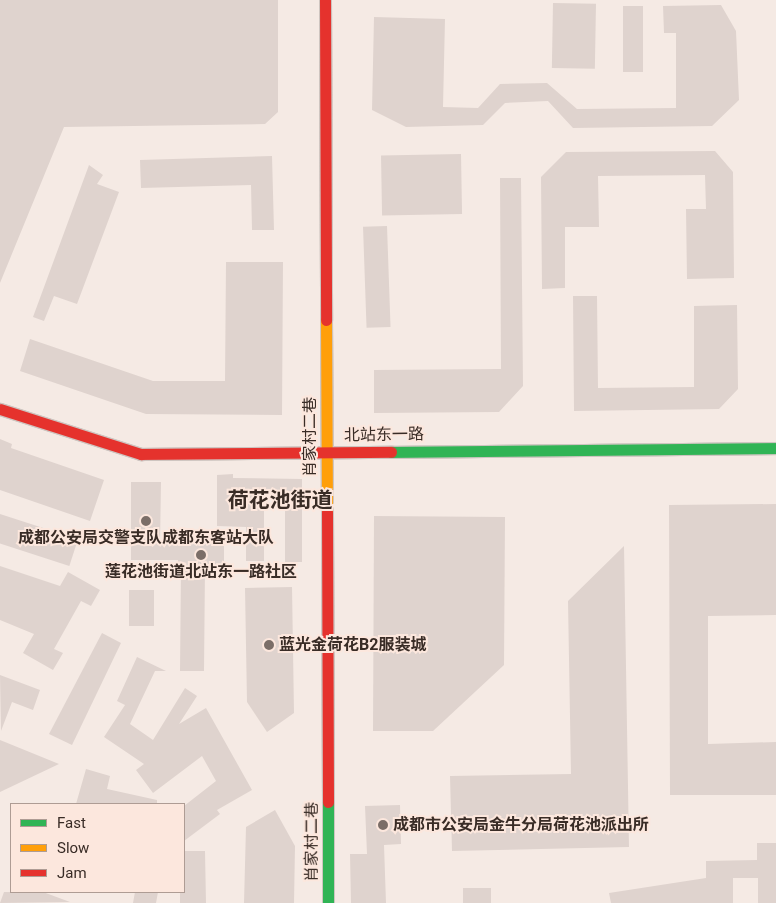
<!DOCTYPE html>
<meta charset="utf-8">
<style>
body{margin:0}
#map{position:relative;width:776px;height:903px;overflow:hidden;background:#f5eae4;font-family:Roboto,"Noto Sans SC",sans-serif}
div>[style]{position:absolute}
.building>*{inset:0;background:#dfd3ce;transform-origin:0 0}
.roads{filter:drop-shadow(1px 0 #cec5c0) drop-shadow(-1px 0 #cec5c0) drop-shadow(0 1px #cec5c0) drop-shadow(0 -1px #cec5c0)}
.fast>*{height:11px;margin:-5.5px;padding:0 5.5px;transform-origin:5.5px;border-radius:5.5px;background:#30b455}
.slow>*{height:11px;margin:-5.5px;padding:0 5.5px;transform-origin:5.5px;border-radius:5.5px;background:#ff9f0a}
.jam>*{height:11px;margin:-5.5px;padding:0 5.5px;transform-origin:5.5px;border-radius:5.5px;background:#e5322d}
.dots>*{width:14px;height:14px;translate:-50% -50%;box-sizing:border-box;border:2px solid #fce7dd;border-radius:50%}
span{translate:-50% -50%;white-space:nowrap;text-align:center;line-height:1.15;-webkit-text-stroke:4px #fce7dd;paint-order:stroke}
.street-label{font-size:16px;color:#392c26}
.poi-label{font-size:16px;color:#392c26;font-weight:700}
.left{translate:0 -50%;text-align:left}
.district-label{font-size:21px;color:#392c26;font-weight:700}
.legend{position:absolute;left:10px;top:803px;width:175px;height:90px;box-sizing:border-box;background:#fce7dd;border:1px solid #ae9c94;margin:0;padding:6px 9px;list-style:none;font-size:15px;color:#392c26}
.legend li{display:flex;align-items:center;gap:10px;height:25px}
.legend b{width:25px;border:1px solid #ae9c94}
</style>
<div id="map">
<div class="building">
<div style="clip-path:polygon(0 0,278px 0,278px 112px,265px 124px,64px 127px,0 283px)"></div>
<div style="left:553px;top:3px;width:43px;height:65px;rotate:1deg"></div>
<div style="clip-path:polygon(721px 5px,736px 31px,739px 100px,712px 126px,573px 128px,548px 101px,505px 103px,483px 125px,406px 127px,372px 110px,374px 17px,445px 19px,443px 107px,478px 108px,500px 84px,547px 83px,577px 109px,676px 108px,676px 33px,664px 33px,663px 6px)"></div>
<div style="left:623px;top:6px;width:20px;height:66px"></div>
<div style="clip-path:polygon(715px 151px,733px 172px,734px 278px,687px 279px,686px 209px,706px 209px,705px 175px,598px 176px,599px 227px,565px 227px,565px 288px,542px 289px,541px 177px,566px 152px)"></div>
<div style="left:461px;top:154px;width:60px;height:80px;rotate:89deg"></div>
<div style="clip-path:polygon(272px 156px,274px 230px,252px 230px,251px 185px,141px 188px,140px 160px)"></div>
<div style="clip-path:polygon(89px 165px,103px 175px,97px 184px,119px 192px,77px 304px,54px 296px,44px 321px,33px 317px)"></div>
<div style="clip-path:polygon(500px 178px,521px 178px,523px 386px,499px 412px,374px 413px,374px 370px,501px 369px)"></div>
<div style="left:387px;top:226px;width:101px;height:24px;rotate:88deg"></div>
<div style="clip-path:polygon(226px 262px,283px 262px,282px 415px,146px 414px,20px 371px,30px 339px,153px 381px,225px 381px)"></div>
<div style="clip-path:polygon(573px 296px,597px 296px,598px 388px,694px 387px,694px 306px,737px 305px,738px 389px,719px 409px,574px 411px)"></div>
<div style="clip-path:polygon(0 439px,12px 444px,11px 448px,104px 480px,90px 521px,0 490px)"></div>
<div style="clip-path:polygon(233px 474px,233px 478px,302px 479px,302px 562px,285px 562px,285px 492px,264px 492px,264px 561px,246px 561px,246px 527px,217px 526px,217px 475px)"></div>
<div style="clip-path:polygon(131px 482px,161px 482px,160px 544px,224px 543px,224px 567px,205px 567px,204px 671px,180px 671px,181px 567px,178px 567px,178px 560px,131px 560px)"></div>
<div style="clip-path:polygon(776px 504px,776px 615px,708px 616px,708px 744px,776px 742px,776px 795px,670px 795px,669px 505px)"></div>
<div style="left:0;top:514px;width:82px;height:28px;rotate:18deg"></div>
<div style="clip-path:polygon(374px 516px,505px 517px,504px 665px,433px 731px,373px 731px)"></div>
<div style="clip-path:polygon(624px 546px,629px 847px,452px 851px,450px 776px,571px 774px,568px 601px)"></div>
<div style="clip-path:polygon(0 566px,60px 586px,68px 572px,100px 590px,91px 606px,81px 601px,54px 649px,63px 653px,53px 670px,23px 653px,34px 634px,0 620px)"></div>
<div style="clip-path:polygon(292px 587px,294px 713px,267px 732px,247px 702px,245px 588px)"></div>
<div style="left:129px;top:590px;width:25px;height:36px"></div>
<div style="clip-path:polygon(102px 633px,121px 643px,72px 745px,49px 734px)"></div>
<div style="clip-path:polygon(137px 657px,166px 671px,155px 671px,130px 724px,153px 740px,185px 688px,197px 696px,179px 724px,206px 708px,252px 790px,217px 810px,220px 814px,184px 841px,184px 806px,216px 781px,202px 756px,153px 793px,136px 770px,144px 764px,104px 737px,125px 705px,117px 701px)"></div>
<div style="clip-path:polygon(0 675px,40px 690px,33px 710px,12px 702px,1px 731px)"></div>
<div style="clip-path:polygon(0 740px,59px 764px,0 792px)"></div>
<div style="clip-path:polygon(86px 769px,110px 776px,107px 789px,157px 800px,157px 804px,76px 804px)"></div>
<div style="clip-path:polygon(400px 805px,401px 844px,384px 845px,386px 903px,351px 903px,350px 854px,367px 854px,365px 806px)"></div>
<div style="clip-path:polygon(275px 810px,295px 846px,294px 903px,244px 903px,246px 827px)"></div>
<div style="clip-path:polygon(757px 843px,776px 843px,776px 903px,758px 903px,758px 878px,733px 878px,733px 903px,611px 903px,609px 893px,706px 878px,706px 861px,757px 860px)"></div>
<div style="clip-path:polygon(184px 851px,205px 851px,206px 903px,180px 903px,180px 892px,184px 892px)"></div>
<div style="left:463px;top:888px;width:28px;height:15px"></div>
<div style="clip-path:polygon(4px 892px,43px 892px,70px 902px,0 903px)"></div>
<div style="clip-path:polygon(135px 892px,158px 892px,156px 903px,133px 903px)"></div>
</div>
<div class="roads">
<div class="fast">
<div style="left:391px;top:452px;width:385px;rotate:-0.6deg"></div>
<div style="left:328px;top:802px;width:101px;rotate:90deg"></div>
</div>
<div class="slow">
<div style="left:326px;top:320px;width:192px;rotate:89.7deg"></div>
</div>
<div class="jam">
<div style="left:325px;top:0;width:320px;rotate:89.8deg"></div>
<div style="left:0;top:409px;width:148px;rotate:17.7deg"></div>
<div style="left:141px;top:454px;width:250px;rotate:-0.5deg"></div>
<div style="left:327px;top:512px;width:290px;rotate:89.8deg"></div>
</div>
</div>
<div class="dots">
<div style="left:146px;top:521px;background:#7b6e68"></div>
<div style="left:201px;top:555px;background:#7b6e68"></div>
<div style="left:269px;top:645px;background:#7b6e68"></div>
<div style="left:383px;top:825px;background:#7b6e68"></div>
</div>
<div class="street-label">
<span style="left:384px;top:435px;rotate:-1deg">北站东一路</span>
<span style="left:310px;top:437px;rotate:-90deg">肖家村二巷</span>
<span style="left:312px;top:842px;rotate:-90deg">肖家村二巷</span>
</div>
<div class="poi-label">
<span style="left:146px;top:538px">成都公安局交警支队成都东客站大队</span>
<span style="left:201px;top:572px">莲花池街道北站东一路社区</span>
<span class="left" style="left:279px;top:645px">蓝光金荷花B2服装城</span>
<span class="left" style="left:393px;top:825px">成都市公安局金牛分局荷花池派出所</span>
</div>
<div class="district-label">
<span style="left:280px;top:500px">荷花池街道</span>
</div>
<ul class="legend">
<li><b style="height:6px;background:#30b455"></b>Fast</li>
<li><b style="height:6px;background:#ff9f0a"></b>Slow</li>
<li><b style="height:6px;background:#e5322d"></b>Jam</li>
</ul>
</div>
